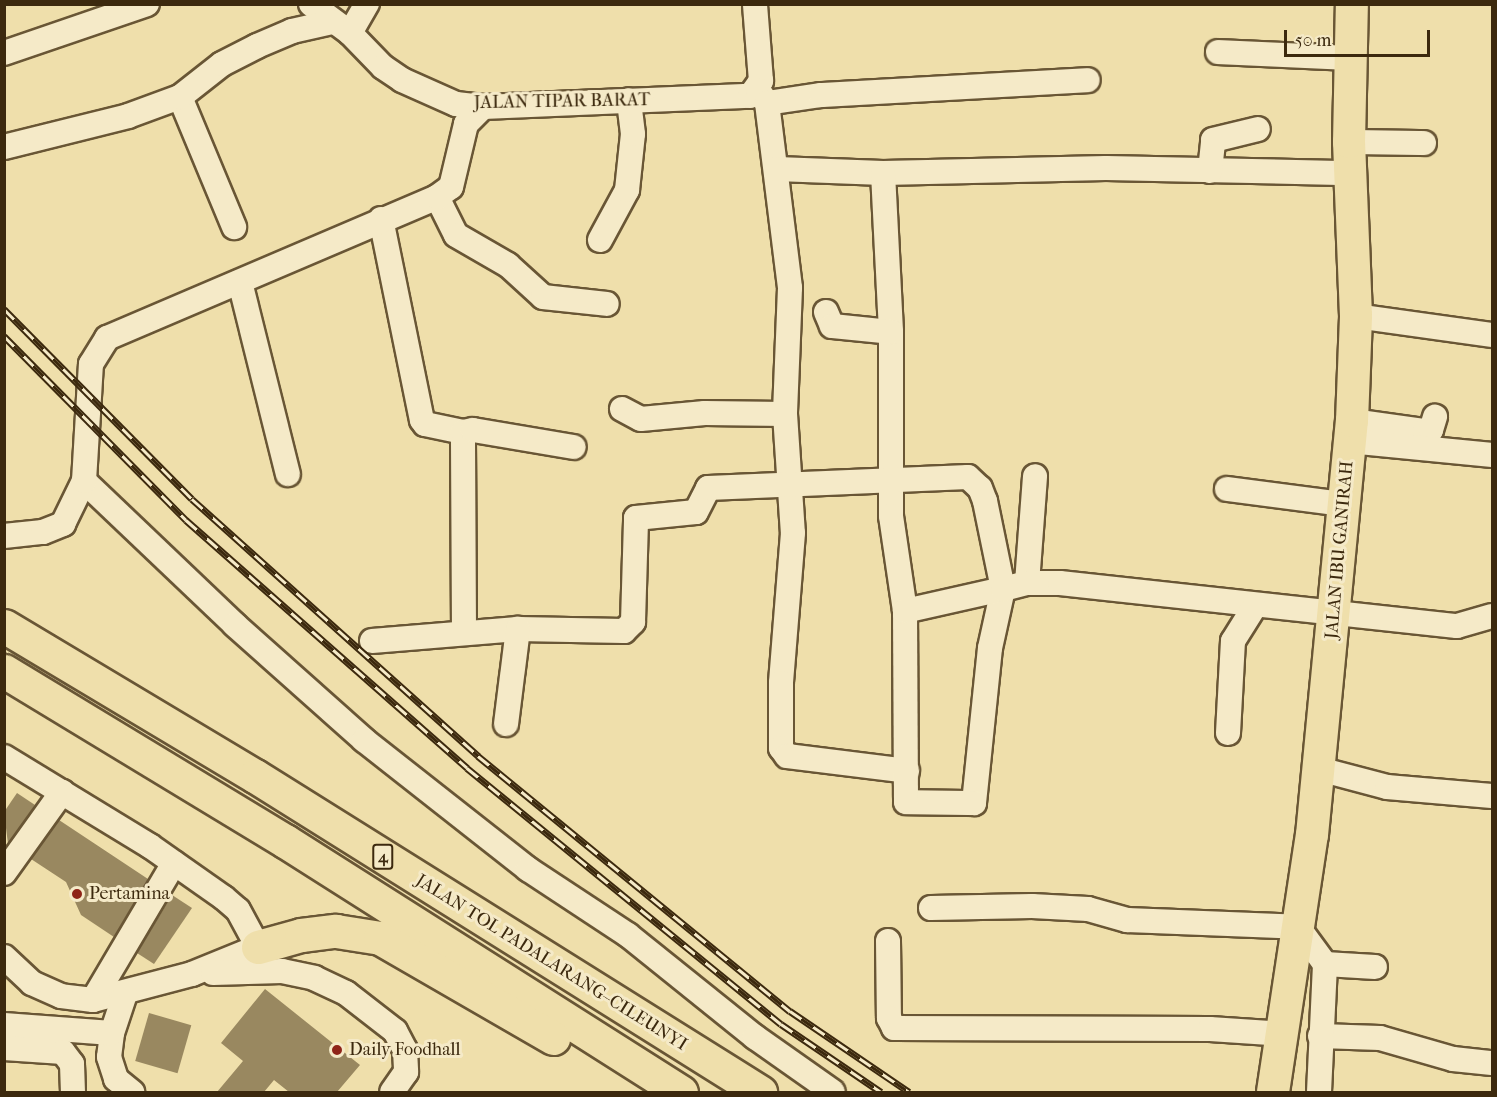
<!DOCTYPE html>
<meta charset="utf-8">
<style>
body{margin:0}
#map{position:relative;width:1497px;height:1097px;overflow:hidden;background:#efdfab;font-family:"IM FELL French Canon",serif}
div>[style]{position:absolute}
.building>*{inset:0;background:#998860;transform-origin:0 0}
.roads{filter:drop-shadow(2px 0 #695635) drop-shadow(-2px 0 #695635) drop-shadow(0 2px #695635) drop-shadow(0 -2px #695635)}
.minor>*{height:24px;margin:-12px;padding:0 12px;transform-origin:12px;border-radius:12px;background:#f5eac8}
.major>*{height:32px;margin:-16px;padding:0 16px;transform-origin:16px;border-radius:16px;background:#efdfab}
.highway>*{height:33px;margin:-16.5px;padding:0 16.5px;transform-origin:16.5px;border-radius:16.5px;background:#efdfab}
.rail>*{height:7px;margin-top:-3.5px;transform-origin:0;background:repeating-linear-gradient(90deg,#f5eac8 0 14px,#3c290e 0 28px);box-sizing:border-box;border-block:2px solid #3c290e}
.dots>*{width:16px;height:16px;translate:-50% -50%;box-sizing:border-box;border:3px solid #f5eac8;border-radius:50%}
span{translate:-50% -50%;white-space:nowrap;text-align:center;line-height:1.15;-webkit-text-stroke:6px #f5eac8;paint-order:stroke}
.shield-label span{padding:2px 4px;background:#f5eac8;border:2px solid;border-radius:4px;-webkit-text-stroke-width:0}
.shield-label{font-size:16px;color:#3c290e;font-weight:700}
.street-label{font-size:18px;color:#3c290e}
.poi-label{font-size:18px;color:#3c290e}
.left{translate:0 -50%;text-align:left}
.frame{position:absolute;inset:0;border:6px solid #3c290e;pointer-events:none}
.scale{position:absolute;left:1284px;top:30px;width:146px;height:27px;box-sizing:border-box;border:3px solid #3c290e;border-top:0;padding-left:8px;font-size:18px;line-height:21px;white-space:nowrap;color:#3c290e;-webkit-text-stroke:4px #f5eac8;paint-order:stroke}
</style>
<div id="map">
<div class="building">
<div style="clip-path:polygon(17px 793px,35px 805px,8px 844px,4px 812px)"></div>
<div style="clip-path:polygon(59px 820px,148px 879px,114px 937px,81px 915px,66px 882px,31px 859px)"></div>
<div style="clip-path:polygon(172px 895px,192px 908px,154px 964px,137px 953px)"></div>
<div style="clip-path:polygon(265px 989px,360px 1065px,337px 1092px,289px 1092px,274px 1080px,264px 1092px,217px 1092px,243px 1061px,221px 1043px)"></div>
<div style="left:149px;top:1013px;width:44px;height:50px;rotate:16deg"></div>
</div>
<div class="roads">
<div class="minor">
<div style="left:311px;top:4px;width:49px;rotate:36.6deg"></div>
<div style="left:350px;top:33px;width:47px;rotate:45.9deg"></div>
<div style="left:383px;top:67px;width:23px;rotate:34deg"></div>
<div style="left:402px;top:80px;width:59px;rotate:24deg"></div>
<div style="left:456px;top:104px;width:27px;rotate:6deg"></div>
<div style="left:483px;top:107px;width:267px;rotate:-2.4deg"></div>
<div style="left:750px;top:96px;width:19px;rotate:-54deg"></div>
<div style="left:761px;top:81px;width:77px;rotate:-94.5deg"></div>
<div style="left:350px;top:33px;width:34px;rotate:-60deg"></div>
<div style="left:1218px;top:52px;width:131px;rotate:2.6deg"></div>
<div style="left:4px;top:53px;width:151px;rotate:-18.9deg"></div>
<div style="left:758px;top:90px;width:16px;rotate:55deg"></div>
<div style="left:767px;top:103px;width:55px;rotate:-8.4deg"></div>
<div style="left:821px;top:95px;width:267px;rotate:-3.2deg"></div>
<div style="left:180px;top:97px;width:141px;rotate:67.4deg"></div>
<div style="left:767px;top:103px;width:186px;rotate:82.9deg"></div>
<div style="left:790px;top:288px;width:126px;rotate:92.3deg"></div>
<div style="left:785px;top:414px;width:119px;rotate:86.2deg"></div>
<div style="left:793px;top:533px;width:150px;rotate:94.6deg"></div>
<div style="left:781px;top:683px;width:65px;rotate:90deg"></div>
<div style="left:781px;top:748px;width:10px;rotate:53deg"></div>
<div style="left:787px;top:756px;width:121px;rotate:7.1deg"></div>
<div style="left:1349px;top:142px;width:75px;rotate:0.8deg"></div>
<div style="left:4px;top:147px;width:128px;rotate:-14deg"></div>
<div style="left:128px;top:116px;width:55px;rotate:-20.1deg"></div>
<div style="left:180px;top:97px;width:53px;rotate:-38.2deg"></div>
<div style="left:222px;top:64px;width:39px;rotate:-27deg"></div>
<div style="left:257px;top:46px;width:38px;rotate:-23deg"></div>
<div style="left:292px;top:31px;width:41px;rotate:-12.7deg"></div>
<div style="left:777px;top:169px;width:106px;rotate:2.2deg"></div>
<div style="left:883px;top:173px;width:223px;rotate:-1.3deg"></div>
<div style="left:1106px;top:168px;width:245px;rotate:1.2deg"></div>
<div style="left:1210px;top:171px;width:31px;rotate:-84deg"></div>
<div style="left:1213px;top:140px;width:46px;rotate:-13.7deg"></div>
<div style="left:883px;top:173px;width:159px;rotate:87.1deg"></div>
<div style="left:891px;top:332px;width:184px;rotate:90deg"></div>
<div style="left:891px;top:516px;width:96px;rotate:81.6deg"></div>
<div style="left:437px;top:197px;width:42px;rotate:63.4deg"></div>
<div style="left:456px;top:235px;width:60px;rotate:30deg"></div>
<div style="left:508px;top:265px;width:47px;rotate:42.4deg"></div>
<div style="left:543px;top:297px;width:64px;rotate:6.2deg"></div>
<div style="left:381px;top:219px;width:205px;rotate:78.5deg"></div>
<div style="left:422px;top:420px;width:5px;rotate:53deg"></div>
<div style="left:425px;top:424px;width:39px;rotate:12deg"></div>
<div style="left:600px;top:240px;width:57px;rotate:-61.6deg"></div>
<div style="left:627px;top:190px;width:56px;rotate:-83.9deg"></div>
<div style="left:633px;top:134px;width:34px;rotate:-97deg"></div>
<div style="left:240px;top:282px;width:198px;rotate:76deg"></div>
<div style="left:826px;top:312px;width:15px;rotate:67deg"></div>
<div style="left:832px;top:326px;width:59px;rotate:5.8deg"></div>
<div style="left:1356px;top:316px;width:137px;rotate:8deg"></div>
<div style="left:622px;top:409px;width:21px;rotate:28deg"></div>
<div style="left:641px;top:419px;width:64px;rotate:-5.4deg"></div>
<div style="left:705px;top:413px;width:80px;rotate:0.7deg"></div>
<div style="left:1352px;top:421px;width:74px;rotate:7.8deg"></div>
<div style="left:1425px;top:431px;width:6px;rotate:-9deg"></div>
<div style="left:1431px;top:430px;width:14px;rotate:-73deg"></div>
<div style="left:1349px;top:441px;width:144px;rotate:5.6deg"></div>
<div style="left:84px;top:481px;width:209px;rotate:43.6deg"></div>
<div style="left:235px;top:625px;width:173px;rotate:41.7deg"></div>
<div style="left:364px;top:740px;width:209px;rotate:38.2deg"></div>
<div style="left:528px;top:869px;width:120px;rotate:33.4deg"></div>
<div style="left:628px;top:935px;width:163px;rotate:38.8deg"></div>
<div style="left:755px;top:1037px;width:95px;rotate:35.2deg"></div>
<div style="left:1227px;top:489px;width:117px;rotate:7.4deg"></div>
<div style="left:4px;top:536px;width:39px;rotate:-6deg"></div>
<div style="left:43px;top:532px;width:22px;rotate:-22deg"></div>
<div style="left:63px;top:524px;width:48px;rotate:-64deg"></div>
<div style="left:84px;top:481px;width:117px;rotate:-86.6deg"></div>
<div style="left:91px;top:364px;width:31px;rotate:-58deg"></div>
<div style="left:107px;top:338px;width:359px;rotate:-23.1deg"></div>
<div style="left:437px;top:197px;width:17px;rotate:-36deg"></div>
<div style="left:451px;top:187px;width:65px;rotate:-76.6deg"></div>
<div style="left:466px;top:124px;width:24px;rotate:-45deg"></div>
<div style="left:1027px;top:583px;width:107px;rotate:-85.7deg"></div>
<div style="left:1003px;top:589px;width:60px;rotate:102.4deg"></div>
<div style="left:990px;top:648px;width:156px;rotate:95.9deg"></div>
<div style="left:974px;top:803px;width:68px;rotate:-179.2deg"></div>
<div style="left:906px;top:802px;width:191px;rotate:-90.3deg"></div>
<div style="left:905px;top:611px;width:100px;rotate:-12.7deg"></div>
<div style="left:464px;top:632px;width:200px;rotate:-90.3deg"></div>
<div style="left:463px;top:432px;width:10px;rotate:-11deg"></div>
<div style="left:473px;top:430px;width:102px;rotate:9.6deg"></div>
<div style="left:372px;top:641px;width:146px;rotate:-4.7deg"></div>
<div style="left:518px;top:629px;width:106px;rotate:1.1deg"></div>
<div style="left:624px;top:631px;width:13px;rotate:-45deg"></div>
<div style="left:633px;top:622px;width:104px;rotate:-88.3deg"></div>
<div style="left:636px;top:518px;width:60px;rotate:-5.7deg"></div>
<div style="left:696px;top:512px;width:27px;rotate:-63deg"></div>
<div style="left:708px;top:488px;width:260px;rotate:-2.4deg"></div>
<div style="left:968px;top:477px;width:16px;rotate:43deg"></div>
<div style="left:980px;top:488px;width:14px;rotate:69deg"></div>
<div style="left:985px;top:501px;width:90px;rotate:78.4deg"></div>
<div style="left:1003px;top:589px;width:25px;rotate:-14deg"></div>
<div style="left:1027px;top:583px;width:33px"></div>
<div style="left:1060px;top:583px;width:399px;rotate:6.2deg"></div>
<div style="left:1457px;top:626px;width:36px;rotate:-16deg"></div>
<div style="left:506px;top:724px;width:96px;rotate:-82.8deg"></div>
<div style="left:1228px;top:733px;width:92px;rotate:-86.9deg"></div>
<div style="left:1233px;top:641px;width:40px;rotate:-58deg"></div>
<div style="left:4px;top:757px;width:171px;rotate:31.4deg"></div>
<div style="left:150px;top:846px;width:90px;rotate:35.1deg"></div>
<div style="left:224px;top:898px;width:18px;rotate:41deg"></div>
<div style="left:238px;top:910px;width:42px;rotate:61.6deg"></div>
<div style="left:258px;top:947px;width:71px;rotate:157.8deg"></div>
<div style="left:192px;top:974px;width:102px;rotate:165.3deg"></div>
<div style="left:93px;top:1000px;width:32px;rotate:-173deg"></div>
<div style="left:61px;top:996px;width:32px;rotate:-156deg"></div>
<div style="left:32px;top:983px;width:38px;rotate:-137deg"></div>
<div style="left:1319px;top:769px;width:70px;rotate:14.8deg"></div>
<div style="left:1387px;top:787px;width:105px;rotate:4.9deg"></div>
<div style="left:4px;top:873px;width:100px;rotate:-54.4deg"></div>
<div style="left:931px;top:908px;width:101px;rotate:-1.1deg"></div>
<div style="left:1032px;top:906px;width:56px;rotate:3.1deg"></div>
<div style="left:1088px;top:909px;width:41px;rotate:15.8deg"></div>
<div style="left:1127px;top:920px;width:171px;rotate:2.3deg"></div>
<div style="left:1298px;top:927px;width:46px;rotate:53.9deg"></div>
<div style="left:1325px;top:964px;width:50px;rotate:3.4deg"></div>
<div style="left:888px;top:941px;width:77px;rotate:89.3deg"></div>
<div style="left:889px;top:1018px;width:11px;rotate:63deg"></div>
<div style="left:894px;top:1028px;width:316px;rotate:0.2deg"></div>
<div style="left:1210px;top:1029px;width:75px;rotate:3.8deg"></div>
<div style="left:213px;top:973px;width:69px;rotate:-1.7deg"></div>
<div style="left:282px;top:971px;width:33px;rotate:12deg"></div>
<div style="left:314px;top:978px;width:35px;rotate:25deg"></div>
<div style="left:346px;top:993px;width:62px;rotate:37.8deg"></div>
<div style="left:395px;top:1031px;width:21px;rotate:62deg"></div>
<div style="left:405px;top:1050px;width:22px;rotate:87deg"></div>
<div style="left:406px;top:1072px;width:24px;rotate:125deg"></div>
<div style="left:125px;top:994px;width:41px;rotate:108.4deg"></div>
<div style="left:112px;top:1033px;width:24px;rotate:97deg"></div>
<div style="left:109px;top:1057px;width:23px;rotate:72deg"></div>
<div style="left:116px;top:1079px;width:21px;rotate:39deg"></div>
<div style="left:93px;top:1000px;width:159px;rotate:-59.4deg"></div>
<div style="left:4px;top:1025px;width:108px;rotate:4.2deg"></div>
<div style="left:1320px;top:1036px;width:60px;rotate:1.9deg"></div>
<div style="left:1380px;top:1038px;width:76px;rotate:16deg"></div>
<div style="left:1453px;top:1059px;width:39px;rotate:6deg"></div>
<div style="left:4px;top:1048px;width:59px;rotate:3.9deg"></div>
<div style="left:63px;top:1052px;width:15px;rotate:53deg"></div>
<div style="left:72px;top:1064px;width:28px;rotate:88deg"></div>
<div style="left:1319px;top:1092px;width:128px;rotate:-87.3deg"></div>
</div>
<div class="major">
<div style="left:1273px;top:1092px;width:260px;rotate:-81.4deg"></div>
<div style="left:1312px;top:835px;width:416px;rotate:-84.5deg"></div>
<div style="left:1352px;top:421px;width:105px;rotate:-87.8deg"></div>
<div style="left:1356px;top:316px;width:174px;rotate:-92.3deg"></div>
<div style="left:1349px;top:142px;width:138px;rotate:-88.8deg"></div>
</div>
<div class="highway">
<div style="left:4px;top:626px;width:292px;rotate:30.9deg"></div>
<div style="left:255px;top:776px;width:596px;rotate:32.04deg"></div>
<div style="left:4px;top:671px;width:328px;rotate:31.2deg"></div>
<div style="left:285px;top:841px;width:469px;rotate:32.4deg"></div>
<div style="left:258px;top:947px;width:45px;rotate:-15.6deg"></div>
<div style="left:301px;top:935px;width:35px;rotate:-7deg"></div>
<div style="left:336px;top:931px;width:45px;rotate:9deg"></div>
<div style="left:380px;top:938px;width:200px;rotate:30deg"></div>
</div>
</div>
<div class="rail">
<div style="left:4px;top:309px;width:267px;rotate:45.3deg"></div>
<div style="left:192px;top:499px;width:385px;rotate:41.9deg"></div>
<div style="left:478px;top:756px;width:403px;rotate:39.3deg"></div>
<div style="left:790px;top:1011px;width:144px;rotate:34.2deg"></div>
<div style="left:4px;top:336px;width:259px;rotate:45.3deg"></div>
<div style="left:186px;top:520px;width:375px;rotate:41.4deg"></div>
<div style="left:467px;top:768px;width:405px;rotate:39.2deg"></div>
<div style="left:781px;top:1024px;width:121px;rotate:34.2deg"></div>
</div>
<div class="dots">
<div style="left:77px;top:894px;background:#8f2418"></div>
<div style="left:337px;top:1050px;background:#8f2418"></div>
</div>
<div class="shield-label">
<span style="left:383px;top:857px">4</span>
</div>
<div class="street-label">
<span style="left:562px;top:102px;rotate:-1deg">JALAN TIPAR BARAT</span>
<span style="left:1340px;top:550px;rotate:-85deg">JALAN IBU GANIRAH</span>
<span style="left:551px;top:963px;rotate:32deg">JALAN TOL PADALARANG–CILEUNYI</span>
</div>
<div class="poi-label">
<span class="left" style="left:89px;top:894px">Pertamina</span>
<span class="left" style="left:349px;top:1050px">Daily Foodhall</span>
</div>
<div class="frame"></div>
<div class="scale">50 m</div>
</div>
